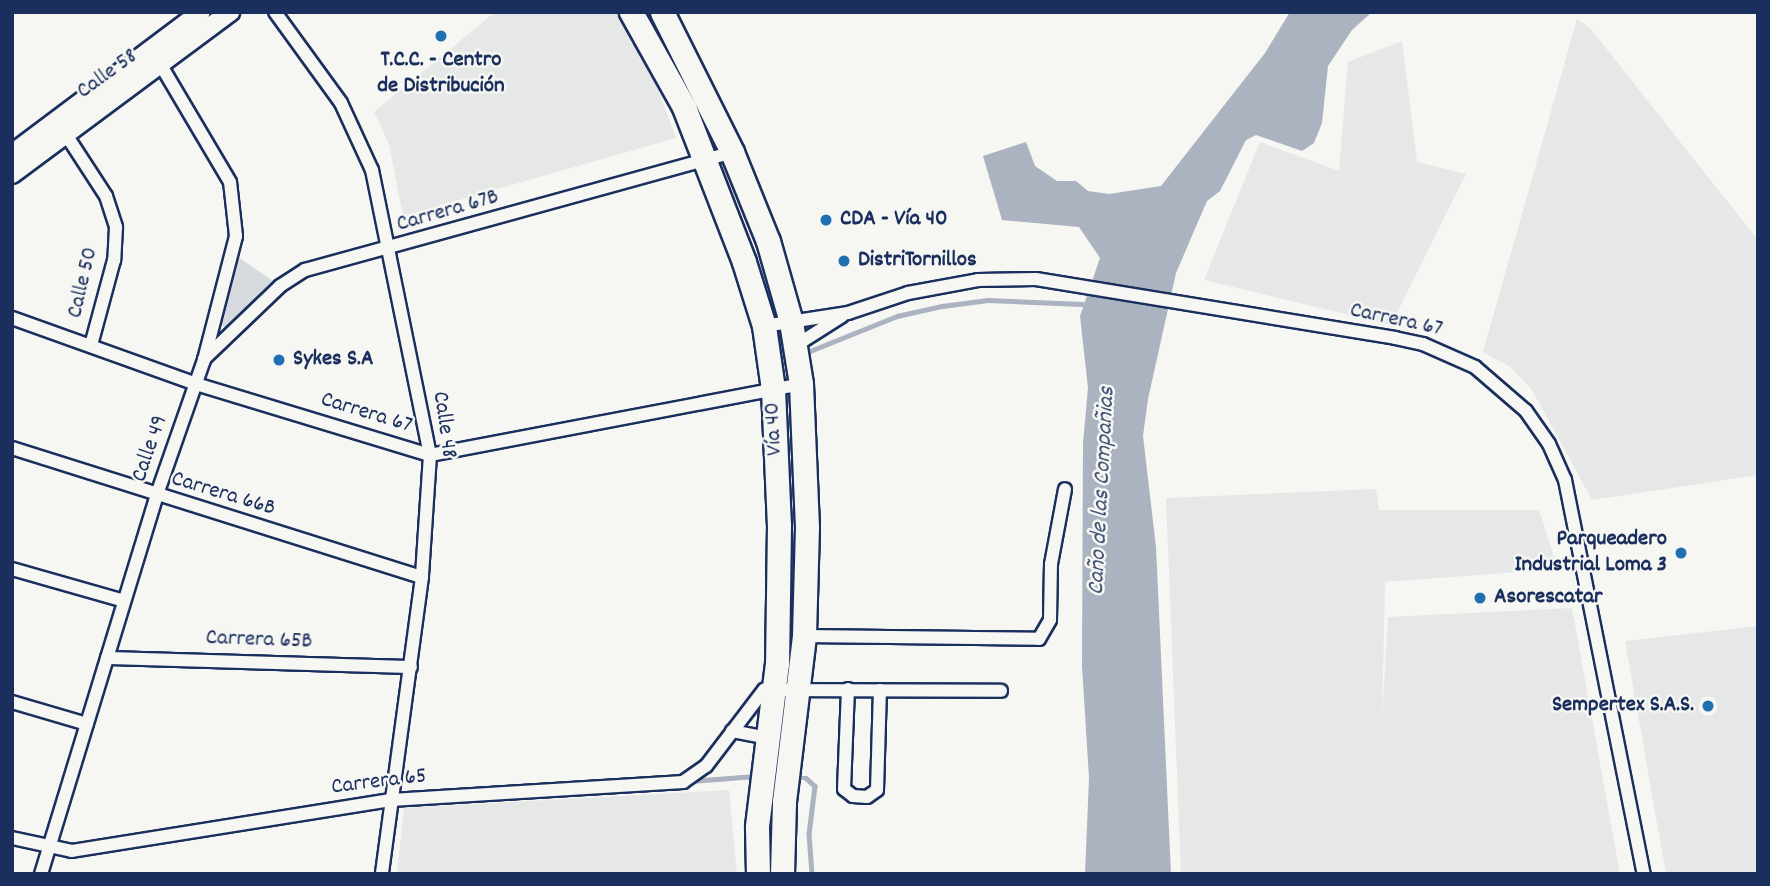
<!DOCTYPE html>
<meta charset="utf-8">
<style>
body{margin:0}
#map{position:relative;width:1770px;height:886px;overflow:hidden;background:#f6f6f2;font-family:Dekko,sans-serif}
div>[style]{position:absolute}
.built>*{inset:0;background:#e6e7e7}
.green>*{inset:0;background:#d6d9dd}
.water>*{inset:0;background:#abb2c0}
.stream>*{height:4.5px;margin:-2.25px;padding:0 2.25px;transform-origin:2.25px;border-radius:2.25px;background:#abb2c0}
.roads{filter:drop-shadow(2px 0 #1b2f5e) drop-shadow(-2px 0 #1b2f5e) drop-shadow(0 2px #1b2f5e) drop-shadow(0 -2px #1b2f5e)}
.street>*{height:12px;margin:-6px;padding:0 6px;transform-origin:6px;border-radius:6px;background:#f6f6f2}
.secondary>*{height:18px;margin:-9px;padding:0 9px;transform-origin:9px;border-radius:9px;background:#f6f6f2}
.highway>*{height:23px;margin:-11.5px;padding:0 11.5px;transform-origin:11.5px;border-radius:11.5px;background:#f6f6f2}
.dots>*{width:19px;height:19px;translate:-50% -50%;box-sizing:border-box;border:4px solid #f6f6f2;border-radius:50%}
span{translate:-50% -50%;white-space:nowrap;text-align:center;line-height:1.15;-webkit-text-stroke:5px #f6f6f2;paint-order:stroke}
.poi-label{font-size:23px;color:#1b2f5e;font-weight:700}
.left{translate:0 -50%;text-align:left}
.right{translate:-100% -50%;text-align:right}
.street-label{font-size:23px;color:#1b2f5e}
.water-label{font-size:24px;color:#46567b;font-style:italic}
.frame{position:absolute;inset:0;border:14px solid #1b2f5e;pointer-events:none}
</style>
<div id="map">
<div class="built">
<div style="clip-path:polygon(495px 12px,616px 12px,651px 71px,676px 138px,403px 216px,389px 144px,374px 112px)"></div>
<div style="clip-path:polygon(1577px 19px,1590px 28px,1758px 240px,1758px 475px,1592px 500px,1532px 390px,1509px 366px,1483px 352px)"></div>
<div style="clip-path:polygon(1402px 41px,1417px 162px,1466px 174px,1391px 325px,1204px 280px,1260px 142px,1339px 171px,1348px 62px)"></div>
<div style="clip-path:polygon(1376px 489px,1379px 510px,1539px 510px,1558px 569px,1385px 582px,1382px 719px,1388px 617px,1572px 608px,1620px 874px,1181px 874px,1166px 498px)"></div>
<div style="clip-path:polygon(1758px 626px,1758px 874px,1666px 874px,1625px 641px)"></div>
<div style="clip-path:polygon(729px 790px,737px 874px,397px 874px,404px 808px)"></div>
</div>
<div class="green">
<div style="clip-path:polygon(238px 257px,276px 283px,227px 328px,219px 324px)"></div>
</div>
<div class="water">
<div style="clip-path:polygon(1290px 12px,1372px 12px,1352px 30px,1328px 66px,1322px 123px,1314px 143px,1302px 151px,1256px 135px,1246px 140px,1220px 191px,1207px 201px,1176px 273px,1148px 399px,1143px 436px,1156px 547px,1171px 874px,1085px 874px,1089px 778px,1082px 666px,1083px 443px,1088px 388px,1080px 316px,1100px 258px,1079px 227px,1002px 220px,983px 156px,1026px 142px,1035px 166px,1057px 181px,1076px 181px,1088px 191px,1109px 194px,1161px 186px,1265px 53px)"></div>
</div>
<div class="stream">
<div style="left:810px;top:351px;width:94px;rotate:-21.9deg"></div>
<div style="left:897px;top:316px;width:46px;rotate:-12.5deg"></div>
<div style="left:942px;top:306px;width:46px;rotate:-7.4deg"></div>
<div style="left:988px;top:300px;width:94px;rotate:2.4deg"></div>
<div style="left:796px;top:778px;width:10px"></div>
<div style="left:806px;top:778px;width:12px;rotate:42deg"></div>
<div style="left:815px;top:786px;width:48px;rotate:97.1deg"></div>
<div style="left:809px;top:834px;width:40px;rotate:85.7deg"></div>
<div style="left:691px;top:781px;width:64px;rotate:-4.5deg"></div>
</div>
<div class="roads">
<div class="street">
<div style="left:275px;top:12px;width:112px;rotate:54deg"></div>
<div style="left:341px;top:103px;width:74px;rotate:65.2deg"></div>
<div style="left:372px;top:170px;width:291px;rotate:78.5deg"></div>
<div style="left:430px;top:455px;width:122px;rotate:93.8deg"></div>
<div style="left:422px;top:577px;width:300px;rotate:97.7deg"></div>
<div style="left:63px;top:130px;width:79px;rotate:56.9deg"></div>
<div style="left:106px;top:196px;width:33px;rotate:72deg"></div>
<div style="left:116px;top:227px;width:33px;rotate:93deg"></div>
<div style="left:114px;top:260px;width:88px;rotate:105.1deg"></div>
<div style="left:12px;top:318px;width:195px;rotate:19.7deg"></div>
<div style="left:196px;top:384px;width:245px;rotate:16.9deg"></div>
<div style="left:430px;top:455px;width:378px;rotate:-10.8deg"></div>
<div style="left:764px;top:326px;width:85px;rotate:-8.8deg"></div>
<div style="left:848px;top:313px;width:63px;rotate:-18.4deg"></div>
<div style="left:908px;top:293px;width:71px;rotate:-10.5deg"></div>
<div style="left:978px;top:280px;width:58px;rotate:-1deg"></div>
<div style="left:1036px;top:279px;width:364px;rotate:9.3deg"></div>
<div style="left:1395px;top:338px;width:29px;rotate:12deg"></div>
<div style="left:1423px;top:344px;width:57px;rotate:23.9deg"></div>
<div style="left:1475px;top:367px;width:67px;rotate:40.8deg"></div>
<div style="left:1526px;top:411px;width:40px;rotate:55.1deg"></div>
<div style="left:1549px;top:444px;width:39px;rotate:66deg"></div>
<div style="left:1565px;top:480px;width:402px;rotate:78.7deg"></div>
<div style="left:795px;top:346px;width:56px;rotate:-32.6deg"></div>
<div style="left:204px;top:359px;width:105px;rotate:-43.8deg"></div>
<div style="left:280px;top:286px;width:30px;rotate:-33deg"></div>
<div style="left:305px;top:270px;width:443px;rotate:-15.4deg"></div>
<div style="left:12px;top:448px;width:430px;rotate:17.5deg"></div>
<div style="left:12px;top:569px;width:116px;rotate:15.9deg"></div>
<div style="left:804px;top:636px;width:235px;rotate:0.7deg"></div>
<div style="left:1039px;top:639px;width:22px;rotate:-60deg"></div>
<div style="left:1050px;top:620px;width:56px;rotate:-89deg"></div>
<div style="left:1051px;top:564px;width:76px;rotate:-79.4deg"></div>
<div style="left:107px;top:658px;width:304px;rotate:1.7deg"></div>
<div style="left:848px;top:689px;width:100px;rotate:92.3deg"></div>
<div style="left:844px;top:789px;width:11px;rotate:38deg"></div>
<div style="left:853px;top:796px;width:14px;rotate:4deg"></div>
<div style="left:867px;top:797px;width:12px;rotate:-35deg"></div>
<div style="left:877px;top:790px;width:100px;rotate:-88.3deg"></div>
<div style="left:12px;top:702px;width:78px;rotate:16.3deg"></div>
<div style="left:732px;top:731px;width:38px;rotate:11deg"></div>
<div style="left:12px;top:838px;width:61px;rotate:12.2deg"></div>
<div style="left:72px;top:851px;width:323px;rotate:-9.1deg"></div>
<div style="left:391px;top:800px;width:293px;rotate:-3.5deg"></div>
<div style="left:683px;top:782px;width:28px;rotate:-35deg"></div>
<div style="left:706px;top:766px;width:96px;rotate:-52.7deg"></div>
<div style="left:764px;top:690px;width:237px;rotate:0.2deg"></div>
<div style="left:41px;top:874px;width:394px;rotate:-73deg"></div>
<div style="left:156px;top:497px;width:145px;rotate:-70.7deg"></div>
<div style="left:204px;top:360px;width:128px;rotate:-75.5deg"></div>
<div style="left:236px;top:236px;width:54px;rotate:-96.3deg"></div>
<div style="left:230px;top:182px;width:145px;rotate:-120.6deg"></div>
</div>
<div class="secondary">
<div style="left:12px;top:154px;width:236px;rotate:-36.9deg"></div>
<div style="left:12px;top:174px;width:272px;rotate:-36.6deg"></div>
</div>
<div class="highway">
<div style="left:631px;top:12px;width:109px;rotate:60.8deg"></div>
<div style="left:684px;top:107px;width:166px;rotate:68.8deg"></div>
<div style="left:744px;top:262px;width:67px;rotate:72.6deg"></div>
<div style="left:764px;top:326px;width:64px;rotate:81.9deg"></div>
<div style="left:773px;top:389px;width:136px;rotate:87.5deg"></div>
<div style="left:779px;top:525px;width:138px;rotate:90.8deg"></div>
<div style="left:777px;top:663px;width:165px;rotate:97deg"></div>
<div style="left:757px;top:827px;width:47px;rotate:88.8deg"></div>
<div style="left:662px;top:12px;width:157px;rotate:63.4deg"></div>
<div style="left:732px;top:152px;width:96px;rotate:68deg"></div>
<div style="left:768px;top:241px;width:84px;rotate:74.1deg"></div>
<div style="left:791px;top:322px;width:63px;rotate:80.8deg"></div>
<div style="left:801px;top:384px;width:143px;rotate:87.6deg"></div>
<div style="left:807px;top:527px;width:109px;rotate:91.6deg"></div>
<div style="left:804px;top:636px;width:167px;rotate:96.9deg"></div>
<div style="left:784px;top:802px;width:72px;rotate:91.6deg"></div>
</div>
</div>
<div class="dots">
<div style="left:441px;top:36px;background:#1f6fb2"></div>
<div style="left:826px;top:220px;background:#1f6fb2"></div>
<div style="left:844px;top:261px;background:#1f6fb2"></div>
<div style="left:279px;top:360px;background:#1f6fb2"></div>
<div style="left:1681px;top:553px;background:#1f6fb2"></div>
<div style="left:1480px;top:598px;background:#1f6fb2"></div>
<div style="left:1708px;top:706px;background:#1f6fb2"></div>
</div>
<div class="poi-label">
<span style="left:441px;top:74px">T.C.C. - Centro<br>de Distribución</span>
<span class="left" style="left:840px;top:220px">CDA - Vía 40</span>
<span class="left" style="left:858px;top:261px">DistriTornillos</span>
<span class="left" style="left:293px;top:360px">Sykes S.A</span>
<span class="right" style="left:1667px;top:553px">Parqueadero<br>Industrial Loma 3</span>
<span class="left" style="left:1494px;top:598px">Asorescatar</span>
<span class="right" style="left:1694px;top:706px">Sempertex S.A.S.</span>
</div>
<div class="street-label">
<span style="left:108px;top:75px;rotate:-36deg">Calle 58</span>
<span style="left:448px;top:212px;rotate:-16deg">Carrera 67B</span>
<span style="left:84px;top:283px;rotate:-77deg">Calle 50</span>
<span style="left:1396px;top:321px;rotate:12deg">Carrera 67</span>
<span style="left:366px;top:414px;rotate:17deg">Carrera 67</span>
<span style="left:443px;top:425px;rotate:82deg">Calle 48</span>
<span style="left:775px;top:429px;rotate:-93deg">Vía 40</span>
<span style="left:151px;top:449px;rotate:-71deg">Calle 49</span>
<span style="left:223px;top:495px;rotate:17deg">Carrera 66B</span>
<span style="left:259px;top:641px;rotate:2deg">Carrera 65B</span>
<span style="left:379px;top:783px;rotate:-7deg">Carrera 65</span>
</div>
<div class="water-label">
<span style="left:1103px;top:491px;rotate:-87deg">Caño de las Compañias</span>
</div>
<div class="frame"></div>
</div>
